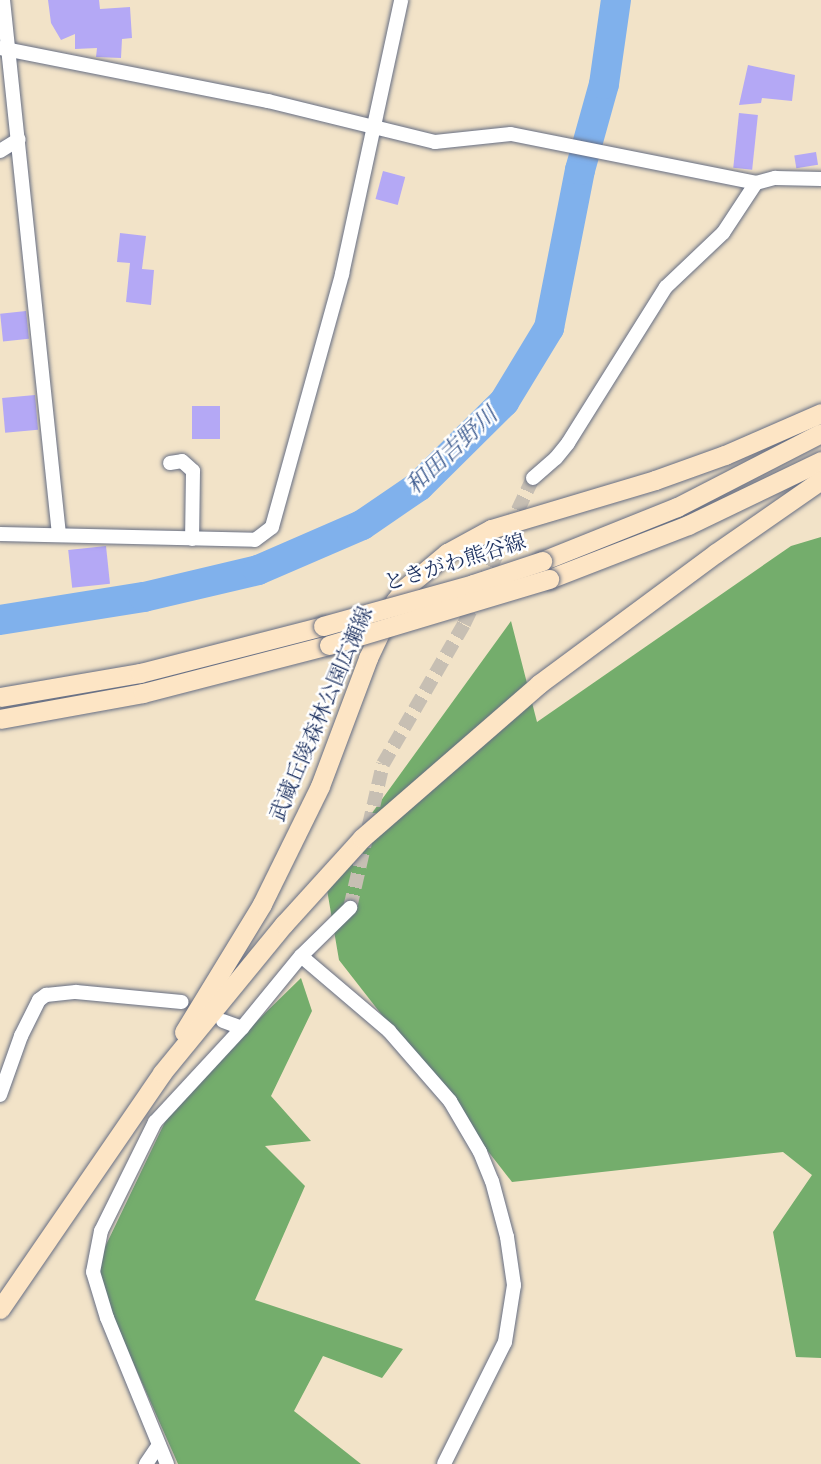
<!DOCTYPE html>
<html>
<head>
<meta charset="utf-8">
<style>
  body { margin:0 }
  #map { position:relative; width:821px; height:1464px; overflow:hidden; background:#f2e3c8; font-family:Cardo,"Noto Serif JP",serif }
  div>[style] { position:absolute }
  .forest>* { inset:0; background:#74ad6c }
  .river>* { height:30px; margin:-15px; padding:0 15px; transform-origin:15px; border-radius:15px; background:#80b1ec }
  .building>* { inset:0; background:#b4a8f5; transform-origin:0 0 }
  .street-tunnel>* { height:14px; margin-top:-7px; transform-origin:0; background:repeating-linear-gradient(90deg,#c7bfb3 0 14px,transparent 0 21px) }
  .roads { filter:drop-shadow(0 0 2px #666e83) drop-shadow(0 0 2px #666e83) }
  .street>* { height:14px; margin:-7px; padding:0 7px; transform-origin:7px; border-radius:7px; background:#fff }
  .secondary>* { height:19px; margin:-9.5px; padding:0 9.5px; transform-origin:9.5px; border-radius:9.5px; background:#fde5c5 }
  .bridges { filter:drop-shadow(0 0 2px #666e83) drop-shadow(0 0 2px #666e83) }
  .secondary-bridge>* { height:19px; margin:-9.5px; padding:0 9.5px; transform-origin:9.5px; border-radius:9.5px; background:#fde5c5 }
  span { translate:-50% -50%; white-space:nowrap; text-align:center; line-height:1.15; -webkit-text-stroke:5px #fff; paint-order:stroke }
  .street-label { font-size:21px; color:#1b2f5e }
  .water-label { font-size:23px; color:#3e5c90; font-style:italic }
</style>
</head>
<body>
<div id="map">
  <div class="forest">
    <i style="clip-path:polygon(821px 537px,821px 1358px,796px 1357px,773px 1232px,812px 1175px,783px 1152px,512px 1182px,339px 960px,325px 878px,511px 621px,537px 722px,791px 546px)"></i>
    <i style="clip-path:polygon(301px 978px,312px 1011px,271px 1096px,311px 1141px,265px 1146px,305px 1186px,255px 1300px,403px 1349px,382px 1378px,323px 1356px,294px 1411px,361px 1464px,178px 1464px,93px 1272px,175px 1101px)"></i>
  </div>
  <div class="river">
    <i style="left:0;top:620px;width:146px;rotate:-9.1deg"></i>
    <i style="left:144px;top:597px;width:117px;rotate:-13.3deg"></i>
    <i style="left:258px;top:570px;width:113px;rotate:-23.4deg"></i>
    <i style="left:362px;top:525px;width:69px;rotate:-34.4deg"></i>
    <i style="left:419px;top:486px;width:120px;rotate:-44.7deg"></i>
    <i style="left:504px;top:402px;width:87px;rotate:-58.7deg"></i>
    <i style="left:549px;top:328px;width:161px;rotate:-78.9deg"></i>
    <i style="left:580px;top:170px;width:89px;rotate:-74.4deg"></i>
    <i style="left:604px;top:84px;width:85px;rotate:-81.9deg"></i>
  </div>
  <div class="building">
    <i style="clip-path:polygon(48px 0,99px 0,100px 9px,130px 7px,132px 38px,122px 39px,121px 58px,96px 57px,97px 48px,75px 49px,75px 34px,61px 40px,51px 23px)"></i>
    <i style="clip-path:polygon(748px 65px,795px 75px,792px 101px,762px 98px,761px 103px,739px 105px)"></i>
    <i style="left:739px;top:113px;width:19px;height:55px;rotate:6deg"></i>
    <i style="left:816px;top:152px;width:13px;height:22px;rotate:81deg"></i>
    <i style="left:383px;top:171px;width:23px;height:29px;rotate:15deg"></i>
    <i style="clip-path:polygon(120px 233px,146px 236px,142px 269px,154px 270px,151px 305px,126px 302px,130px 263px,117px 262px)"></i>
    <i style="left:26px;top:311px;width:28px;height:26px;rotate:84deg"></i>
    <i style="left:35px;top:395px;width:35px;height:33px;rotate:85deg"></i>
    <i style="left:192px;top:406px;width:28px;height:33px"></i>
    <i style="left:106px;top:546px;width:38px;height:38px;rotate:84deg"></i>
  </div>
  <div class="street-tunnel">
    <i style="left:350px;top:908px;width:148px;rotate:-77.1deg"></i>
    <i style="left:383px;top:764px;width:162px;rotate:-59.9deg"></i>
    <i style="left:464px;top:624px;width:161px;rotate:-64.7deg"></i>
  </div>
  <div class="roads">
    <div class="street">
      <i style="left:3px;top:0;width:538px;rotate:84.02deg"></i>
      <i style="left:0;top:48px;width:273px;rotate:11.2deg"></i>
      <i style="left:268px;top:101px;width:172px;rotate:13.8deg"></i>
      <i style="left:435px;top:142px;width:76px;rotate:-6deg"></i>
      <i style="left:511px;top:134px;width:250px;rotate:11.3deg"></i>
      <i style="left:756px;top:183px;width:20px;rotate:-15deg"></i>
      <i style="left:775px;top:178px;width:46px;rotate:1.2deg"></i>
      <i style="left:0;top:151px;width:22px;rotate:-32deg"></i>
      <i style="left:170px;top:463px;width:12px;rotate:-9deg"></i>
      <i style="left:182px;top:461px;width:15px;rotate:42deg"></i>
      <i style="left:193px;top:471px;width:68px;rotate:90.8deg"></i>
      <i style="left:533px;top:478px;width:30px;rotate:-41deg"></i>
      <i style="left:556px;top:458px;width:19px;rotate:-51deg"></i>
      <i style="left:568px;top:443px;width:184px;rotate:-57.9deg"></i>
      <i style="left:666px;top:287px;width:79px;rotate:-43.5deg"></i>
      <i style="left:723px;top:233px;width:60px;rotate:-56.6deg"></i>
      <i style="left:0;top:534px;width:255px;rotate:1.3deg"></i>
      <i style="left:255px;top:540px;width:21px;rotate:-37deg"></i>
      <i style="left:272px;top:527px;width:263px;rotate:-74.5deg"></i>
      <i style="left:342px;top:274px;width:280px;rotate:-77.8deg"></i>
      <i style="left:301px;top:956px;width:116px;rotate:40.4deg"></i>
      <i style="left:389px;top:1031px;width:93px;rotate:48.9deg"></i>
      <i style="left:450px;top:1101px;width:59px;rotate:59.5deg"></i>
      <i style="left:480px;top:1152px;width:31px;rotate:68deg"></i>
      <i style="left:492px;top:1181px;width:58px;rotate:75deg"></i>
      <i style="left:507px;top:1237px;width:49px;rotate:81.7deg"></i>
      <i style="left:514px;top:1285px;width:58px;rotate:99deg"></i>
      <i style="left:505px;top:1342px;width:136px;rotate:116.6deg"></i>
      <i style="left:223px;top:1021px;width:20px;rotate:20deg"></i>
      <i style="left:0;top:1095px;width:63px;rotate:-70.4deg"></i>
      <i style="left:21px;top:1036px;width:40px;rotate:-63.4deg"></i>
      <i style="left:39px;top:1000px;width:9px;rotate:-36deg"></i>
      <i style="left:46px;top:995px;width:30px;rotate:-6deg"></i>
      <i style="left:76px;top:992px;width:106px;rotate:5.4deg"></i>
      <i style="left:146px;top:1464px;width:23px;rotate:-56deg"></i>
      <i style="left:167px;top:1464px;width:158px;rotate:-112.3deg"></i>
      <i style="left:107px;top:1318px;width:48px;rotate:-106.9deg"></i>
      <i style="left:93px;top:1272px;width:42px;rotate:-79deg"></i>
      <i style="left:101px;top:1231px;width:122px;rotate:-63.6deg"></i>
      <i style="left:155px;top:1122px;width:128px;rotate:-47.2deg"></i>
      <i style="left:242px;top:1028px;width:93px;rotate:-50.7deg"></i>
      <i style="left:301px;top:956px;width:69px;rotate:-44.4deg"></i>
    </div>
    <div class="secondary">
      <i style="left:542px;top:561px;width:145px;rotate:-21.8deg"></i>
      <i style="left:677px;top:507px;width:162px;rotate:-27.2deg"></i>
      <i style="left:549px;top:579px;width:149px;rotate:-21.2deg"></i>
      <i style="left:688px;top:525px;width:148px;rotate:-25.7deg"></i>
      <i style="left:0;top:697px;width:142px;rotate:-9.7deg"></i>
      <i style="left:140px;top:673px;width:189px;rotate:-14.4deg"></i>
      <i style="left:0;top:719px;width:145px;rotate:-10.3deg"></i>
      <i style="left:143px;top:693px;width:192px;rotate:-14.5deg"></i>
      <i style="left:184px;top:1032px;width:150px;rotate:-58.6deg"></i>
      <i style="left:262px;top:904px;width:131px;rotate:-63.8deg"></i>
      <i style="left:320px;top:786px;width:137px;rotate:-69.4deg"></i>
      <i style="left:368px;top:658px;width:63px;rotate:-64.7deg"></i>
      <i style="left:395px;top:601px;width:16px;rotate:-52deg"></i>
      <i style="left:405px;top:588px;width:55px;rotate:-39.8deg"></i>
      <i style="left:447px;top:553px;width:50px;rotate:-28.6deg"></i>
      <i style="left:491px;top:529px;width:171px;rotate:-16.6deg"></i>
      <i style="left:655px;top:480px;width:74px;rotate:-19.7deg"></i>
      <i style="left:725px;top:455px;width:105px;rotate:-23.6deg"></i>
      <i style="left:0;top:1309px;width:286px;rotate:-55.5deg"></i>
      <i style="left:162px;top:1073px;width:193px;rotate:-50.7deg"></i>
      <i style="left:284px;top:924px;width:116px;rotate:-47.8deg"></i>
      <i style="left:362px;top:838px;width:235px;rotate:-41deg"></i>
      <i style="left:539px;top:684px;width:220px;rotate:-36.5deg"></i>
      <i style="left:716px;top:553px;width:128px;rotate:-34.8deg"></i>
    </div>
  </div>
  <div class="bridges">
    <div class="secondary-bridge">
      <i style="left:323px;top:626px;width:156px;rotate:-15.6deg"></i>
      <i style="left:473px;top:584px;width:73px;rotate:-18.4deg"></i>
      <i style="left:329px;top:645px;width:230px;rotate:-16.7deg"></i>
    </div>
  </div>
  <div class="street-label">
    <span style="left:455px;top:563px;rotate:-17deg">ときがわ熊谷線</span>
    <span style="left:322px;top:714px;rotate:-67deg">武蔵丘陵森林公園広瀬線</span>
  </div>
  <div class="water-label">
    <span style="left:452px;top:451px;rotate:-43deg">和田吉野川</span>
  </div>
</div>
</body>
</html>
